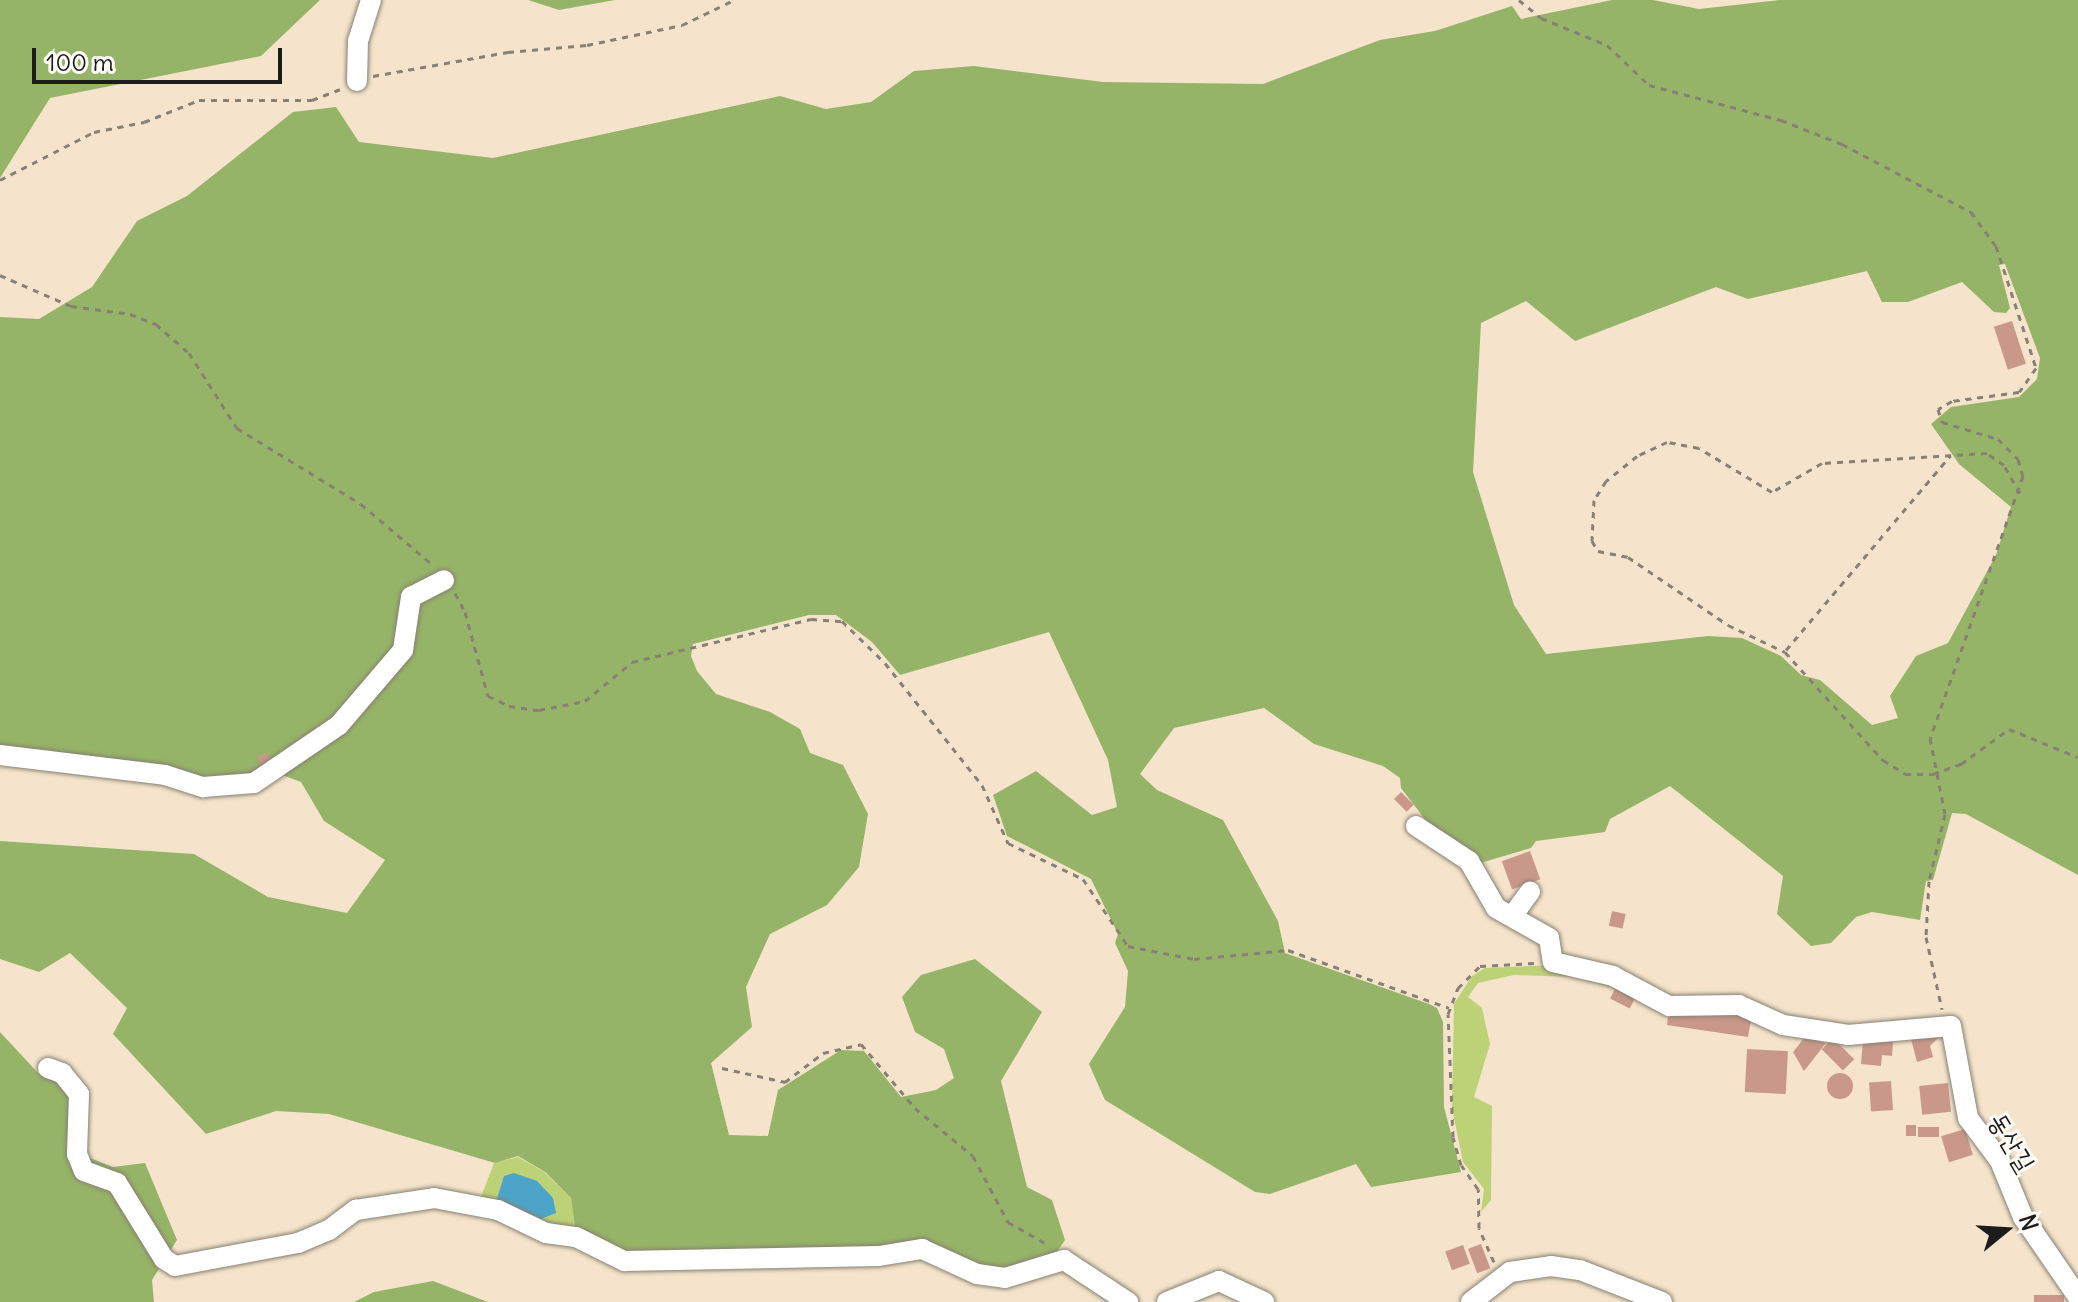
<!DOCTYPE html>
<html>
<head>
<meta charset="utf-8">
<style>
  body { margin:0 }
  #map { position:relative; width:2078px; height:1302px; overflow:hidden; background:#f5e4cb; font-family:Delius,"Poor Story",sans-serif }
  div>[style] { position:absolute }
  .green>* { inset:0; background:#bdd276 }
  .forest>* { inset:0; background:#96b467 }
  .water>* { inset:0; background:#4ca5c9 }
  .building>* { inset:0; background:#ca988a; transform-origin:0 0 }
  .round { border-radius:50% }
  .path>* { height:3px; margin-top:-1.5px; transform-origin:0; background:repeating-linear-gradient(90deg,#888074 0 6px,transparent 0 12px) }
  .roads { filter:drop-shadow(0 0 2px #888074) drop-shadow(0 0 2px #888074) }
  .minor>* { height:20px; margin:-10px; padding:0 10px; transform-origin:10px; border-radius:10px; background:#fff }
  span { translate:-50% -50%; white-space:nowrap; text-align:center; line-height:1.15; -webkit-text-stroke:6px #fdfcf7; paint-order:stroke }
  .street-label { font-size:26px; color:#1c1c1c }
  .north { position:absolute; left:1966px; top:1190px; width:80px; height:80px; -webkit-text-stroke:6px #fdfcf7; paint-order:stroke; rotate:72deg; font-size:22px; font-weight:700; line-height:32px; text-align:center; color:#1c1c1c }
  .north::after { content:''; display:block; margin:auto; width:28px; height:36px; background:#1c1c1c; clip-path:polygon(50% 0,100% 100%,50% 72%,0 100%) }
  .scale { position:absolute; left:32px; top:48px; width:250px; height:36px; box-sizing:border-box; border:4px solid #1c1c1c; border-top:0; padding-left:10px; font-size:24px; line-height:28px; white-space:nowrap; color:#1c1c1c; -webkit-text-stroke:6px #fdfcf7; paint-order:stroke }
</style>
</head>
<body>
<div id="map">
  <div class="green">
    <i style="clip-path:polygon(1554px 965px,1612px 980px,1609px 987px,1574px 977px,1514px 975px,1478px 983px,1468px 997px,1482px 1008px,1490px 1044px,1474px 1097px,1492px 1106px,1491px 1200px,1481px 1212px,1484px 1189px,1463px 1162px,1452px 1108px,1454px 1004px,1472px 976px,1485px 968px)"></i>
    <i style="clip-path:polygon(518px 1157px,544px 1172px,571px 1198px,576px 1234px,479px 1202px,494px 1163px)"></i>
  </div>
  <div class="forest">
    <i style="clip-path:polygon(0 0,320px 0,261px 56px,50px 98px,0 178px)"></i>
    <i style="clip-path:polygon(528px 0,615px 0,559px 10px)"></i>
    <i style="clip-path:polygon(evenodd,1612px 0,1653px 0,1699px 9px,1781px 0,2078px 0,2078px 875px,1966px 814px,1952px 813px,1933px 880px,1926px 881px,1920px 920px,1872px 912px,1856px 917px,1831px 943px,1811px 946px,1777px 914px,1783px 876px,1670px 786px,1610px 819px,1605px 832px,1536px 841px,1531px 848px,1477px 864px,1434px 831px,1401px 788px,1400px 778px,1383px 766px,1314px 744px,1264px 708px,1174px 728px,1140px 774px,1157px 790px,1223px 820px,1278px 921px,1285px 953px,1429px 1004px,1437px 1008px,1443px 1022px,1444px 1107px,1461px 1172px,1371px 1187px,1356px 1164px,1270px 1194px,1255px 1192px,1105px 1100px,1089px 1064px,1125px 1007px,1128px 971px,1115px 943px,1118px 934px,1091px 879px,1007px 836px,993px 795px,1036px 771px,1092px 815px,1117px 807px,1108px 760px,1049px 632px,900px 675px,872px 642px,836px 615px,809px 615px,693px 644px,691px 656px,697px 671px,716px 694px,770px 712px,800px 729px,810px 753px,843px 765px,868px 814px,859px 867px,827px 905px,770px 934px,746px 987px,752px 1027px,711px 1063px,729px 1135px,768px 1136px,778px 1090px,841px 1050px,864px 1051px,901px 1097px,936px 1090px,954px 1078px,944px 1049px,915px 1032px,902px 997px,921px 975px,975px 959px,1042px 1012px,1001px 1081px,1027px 1187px,1052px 1200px,1065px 1240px,1052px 1259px,1004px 1274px,931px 1249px,629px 1257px,576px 1234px,571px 1198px,545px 1172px,518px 1156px,495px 1163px,329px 1114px,276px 1111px,206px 1134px,113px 1034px,127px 1008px,70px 953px,39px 972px,0 959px,0 841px,194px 854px,268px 897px,347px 913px,385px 860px,324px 821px,301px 782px,269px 770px,242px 782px,0 752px,0 317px,39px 319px,92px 287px,137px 221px,187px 196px,293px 112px,336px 107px,359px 142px,493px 158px,780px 96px,826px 109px,871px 102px,914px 71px,974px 66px,1103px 82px,1263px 84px,1380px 40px,1435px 31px,1512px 6px,1521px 19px,1612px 0,2005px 264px,2040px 358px,2037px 379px,2019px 397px,1951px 407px,1931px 424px,1959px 464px,2011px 507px,1996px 555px,1948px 643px,1916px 656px,1890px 696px,1898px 718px,1872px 725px,1820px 680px,1801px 675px,1781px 656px,1742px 638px,1708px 636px,1546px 654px,1514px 605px,1473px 472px,1481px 323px,1526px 301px,1575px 341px,1716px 287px,1748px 299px,1867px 271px,1882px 302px,1908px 302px,1962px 282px,1994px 312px,2006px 313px,2010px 308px,1999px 265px,2005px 264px)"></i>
    <i style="clip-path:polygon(0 1032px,39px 1074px,72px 1089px,82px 1155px,113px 1167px,145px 1163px,177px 1240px,152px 1280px,154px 1302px,0 1302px)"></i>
    <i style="clip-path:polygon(433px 1281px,488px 1302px,354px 1302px,374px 1292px)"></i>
  </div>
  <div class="water">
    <i style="clip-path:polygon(514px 1173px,537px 1181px,553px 1198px,556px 1213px,541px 1219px,496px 1202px,504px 1176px)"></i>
  </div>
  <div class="building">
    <i style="left:2012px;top:321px;width:45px;height:19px;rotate:72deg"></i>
    <i style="left:268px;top:753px;width:9px;height:11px;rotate:72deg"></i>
    <i style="left:1401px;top:792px;width:18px;height:10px;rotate:45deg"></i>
    <i style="left:1530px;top:851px;width:30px;height:30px;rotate:70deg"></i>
    <i style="left:1612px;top:911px;width:14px;height:15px;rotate:12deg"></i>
    <i style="left:1616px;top:987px;width:22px;height:13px;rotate:27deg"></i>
    <i style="clip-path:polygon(1669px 1009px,1752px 1015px,1748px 1037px,1667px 1025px)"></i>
    <i style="clip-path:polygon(1938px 1032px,1939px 1037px,1930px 1046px,1933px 1057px,1917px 1062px,1911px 1039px)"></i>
    <i style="clip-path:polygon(1805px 1037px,1826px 1043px,1804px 1071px,1793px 1052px)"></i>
    <i style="left:1833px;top:1038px;width:30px;height:16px;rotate:45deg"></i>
    <i style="clip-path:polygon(1863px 1040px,1893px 1042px,1892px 1056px,1882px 1055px,1881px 1066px,1861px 1064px)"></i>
    <i style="left:1747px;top:1049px;width:41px;height:43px;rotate:3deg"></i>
    <i class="round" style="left:1827px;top:1073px;width:26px;height:26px"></i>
    <i style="left:1891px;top:1081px;width:29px;height:22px;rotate:86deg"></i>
    <i style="left:1948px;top:1083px;width:29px;height:29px;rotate:84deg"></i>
    <i style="left:1906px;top:1125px;width:10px;height:11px"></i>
    <i style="left:1918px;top:1127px;width:21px;height:10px"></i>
    <i style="left:1965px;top:1129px;width:27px;height:25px;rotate:73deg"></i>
    <i style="left:1481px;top:1244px;width:26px;height:14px;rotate:69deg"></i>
    <i style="left:1463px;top:1245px;width:20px;height:19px;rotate:70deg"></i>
    <i style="left:2034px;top:1295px;width:30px;height:7px"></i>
  </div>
  <div class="path">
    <i style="left:1519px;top:0;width:28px;rotate:39deg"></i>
    <i style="left:1541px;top:18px;width:71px;rotate:22.2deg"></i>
    <i style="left:1607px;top:45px;width:58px;rotate:43.6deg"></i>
    <i style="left:1649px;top:85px;width:137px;rotate:14.9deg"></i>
    <i style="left:1781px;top:120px;width:66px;rotate:21.5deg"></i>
    <i style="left:1842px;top:144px;width:146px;rotate:27.8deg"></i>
    <i style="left:1971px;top:212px;width:42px;rotate:53.7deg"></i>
    <i style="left:1996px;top:246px;width:128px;rotate:71.8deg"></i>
    <i style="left:2036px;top:368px;width:29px;rotate:125deg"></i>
    <i style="left:2019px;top:392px;width:68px;rotate:172.3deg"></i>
    <i style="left:1952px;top:401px;width:16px;rotate:150deg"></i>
    <i style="left:1938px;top:409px;width:14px;rotate:73deg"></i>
    <i style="left:1942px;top:422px;width:59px;rotate:16.9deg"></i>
    <i style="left:1998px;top:439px;width:28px;rotate:45deg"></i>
    <i style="left:2018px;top:459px;width:18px;rotate:74deg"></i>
    <i style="left:2023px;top:476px;width:278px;rotate:109.5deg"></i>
    <i style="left:1930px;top:738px;width:77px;rotate:78.8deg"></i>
    <i style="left:1945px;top:814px;width:69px;rotate:103.4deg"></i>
    <i style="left:1929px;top:881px;width:56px;rotate:93.1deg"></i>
    <i style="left:1926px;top:937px;width:74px;rotate:77.5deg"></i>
    <i style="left:373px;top:76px;width:137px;rotate:-10.1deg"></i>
    <i style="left:508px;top:52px;width:79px;rotate:-5.1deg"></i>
    <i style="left:587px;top:45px;width:97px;rotate:-11.9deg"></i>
    <i style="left:682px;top:25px;width:58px;rotate:-25.7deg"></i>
    <i style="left:0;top:180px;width:106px;rotate:-27.1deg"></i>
    <i style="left:94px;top:132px;width:51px;rotate:-11.3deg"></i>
    <i style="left:144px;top:122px;width:59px;rotate:-21.8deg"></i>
    <i style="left:199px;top:100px;width:113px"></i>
    <i style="left:312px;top:100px;width:30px;rotate:-21deg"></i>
    <i style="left:0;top:275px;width:77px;rotate:23.6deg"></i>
    <i style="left:71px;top:306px;width:60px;rotate:7.7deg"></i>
    <i style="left:130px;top:314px;width:28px;rotate:21deg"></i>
    <i style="left:156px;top:324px;width:44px;rotate:41.3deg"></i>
    <i style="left:189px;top:353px;width:89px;rotate:57.4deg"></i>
    <i style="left:237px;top:428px;width:145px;rotate:31.5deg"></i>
    <i style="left:361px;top:504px;width:94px;rotate:40.3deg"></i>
    <i style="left:2020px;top:493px;width:32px;rotate:-120deg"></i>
    <i style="left:2004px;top:465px;width:21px;rotate:-145deg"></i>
    <i style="left:1987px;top:453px;width:165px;rotate:176.5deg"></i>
    <i style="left:1822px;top:463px;width:58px;rotate:149.9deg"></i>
    <i style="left:1772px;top:492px;width:85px;rotate:-148.9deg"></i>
    <i style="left:1699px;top:448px;width:33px;rotate:-169deg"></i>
    <i style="left:1667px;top:442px;width:33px;rotate:155deg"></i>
    <i style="left:1637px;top:456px;width:40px;rotate:141deg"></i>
    <i style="left:1606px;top:481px;width:22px;rotate:122deg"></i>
    <i style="left:1594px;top:500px;width:41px;rotate:92.8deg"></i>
    <i style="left:1592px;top:541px;width:12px;rotate:59deg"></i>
    <i style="left:1598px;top:551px;width:31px;rotate:11deg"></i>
    <i style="left:1628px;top:557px;width:121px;rotate:34.2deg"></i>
    <i style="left:1728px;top:625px;width:63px;rotate:25.3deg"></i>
    <i style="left:1785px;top:652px;width:146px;rotate:47.8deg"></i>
    <i style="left:1883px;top:760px;width:26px;rotate:32deg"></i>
    <i style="left:1905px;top:774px;width:28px"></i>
    <i style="left:1933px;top:774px;width:30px;rotate:-20deg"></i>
    <i style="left:1961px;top:764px;width:59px;rotate:-36.1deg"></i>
    <i style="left:2009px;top:729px;width:74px;rotate:22.1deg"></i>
    <i style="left:455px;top:593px;width:21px;rotate:62deg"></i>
    <i style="left:465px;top:612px;width:87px;rotate:74.7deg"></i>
    <i style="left:488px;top:696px;width:23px;rotate:25deg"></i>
    <i style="left:509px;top:706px;width:30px;rotate:8deg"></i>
    <i style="left:539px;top:710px;width:47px;rotate:-11.1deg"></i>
    <i style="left:585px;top:701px;width:61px;rotate:-39.7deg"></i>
    <i style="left:632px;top:662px;width:184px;rotate:-13.5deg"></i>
    <i style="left:811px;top:619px;width:31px;rotate:4deg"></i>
    <i style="left:842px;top:621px;width:60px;rotate:44.3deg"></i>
    <i style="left:885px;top:663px;width:156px;rotate:51.5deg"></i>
    <i style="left:982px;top:785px;width:64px;rotate:65.9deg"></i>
    <i style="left:1008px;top:843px;width:83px;rotate:25.6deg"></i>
    <i style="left:1083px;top:879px;width:81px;rotate:56.1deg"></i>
    <i style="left:1128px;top:946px;width:67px;rotate:11.1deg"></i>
    <i style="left:1194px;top:959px;width:94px;rotate:-5.5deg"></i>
    <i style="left:1288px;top:950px;width:171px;rotate:19.8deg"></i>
    <i style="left:1786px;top:650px;width:255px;rotate:-49.8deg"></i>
    <i style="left:722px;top:1068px;width:65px;rotate:12.5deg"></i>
    <i style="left:785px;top:1082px;width:48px;rotate:-37.3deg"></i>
    <i style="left:823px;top:1053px;width:39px;rotate:-13deg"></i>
    <i style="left:861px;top:1044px;width:84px;rotate:49.8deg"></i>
    <i style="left:915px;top:1108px;width:75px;rotate:39.6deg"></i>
    <i style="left:973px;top:1156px;width:75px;rotate:62.1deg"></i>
    <i style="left:1008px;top:1222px;width:48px;rotate:29.7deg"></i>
    <i style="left:1494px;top:1262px;width:37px;rotate:-114deg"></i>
    <i style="left:1479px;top:1228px;width:39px;rotate:-91deg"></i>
    <i style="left:1478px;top:1189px;width:29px;rotate:-125deg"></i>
    <i style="left:1461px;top:1165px;width:29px;rotate:-106deg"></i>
    <i style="left:1453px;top:1137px;width:123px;rotate:-92.3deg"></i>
    <i style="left:1448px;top:1014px;width:28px;rotate:-69deg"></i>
    <i style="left:1458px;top:988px;width:31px;rotate:-45deg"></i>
    <i style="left:1480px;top:966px;width:54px;rotate:-3.2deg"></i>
  </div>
  <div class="roads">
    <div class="minor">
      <i style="left:357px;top:81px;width:40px;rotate:-88.6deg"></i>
      <i style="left:358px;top:41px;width:43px;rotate:-72.4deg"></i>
      <i style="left:0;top:755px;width:166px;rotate:6.9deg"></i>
      <i style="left:165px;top:775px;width:40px;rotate:18deg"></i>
      <i style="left:203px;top:787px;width:51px;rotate:-4.5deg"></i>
      <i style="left:254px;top:783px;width:103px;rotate:-34.3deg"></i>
      <i style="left:339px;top:725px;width:99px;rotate:-49.5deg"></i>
      <i style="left:403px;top:650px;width:54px;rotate:-81.4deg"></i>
      <i style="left:411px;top:597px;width:37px;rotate:-27deg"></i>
      <i style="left:1416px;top:826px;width:64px;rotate:33.4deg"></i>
      <i style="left:1469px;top:861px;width:54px;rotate:60.1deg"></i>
      <i style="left:1496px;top:908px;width:61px;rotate:29.5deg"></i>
      <i style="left:1549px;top:938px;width:24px;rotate:81deg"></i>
      <i style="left:1553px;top:962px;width:62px;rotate:13.1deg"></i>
      <i style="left:1613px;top:976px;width:64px;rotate:28.2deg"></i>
      <i style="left:1669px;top:1006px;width:70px;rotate:-0.8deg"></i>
      <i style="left:1739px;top:1005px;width:48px;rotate:24.4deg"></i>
      <i style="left:1783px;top:1025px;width:66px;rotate:8.7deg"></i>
      <i style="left:1848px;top:1035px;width:103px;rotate:-5deg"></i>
      <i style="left:1951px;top:1026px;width:94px;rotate:79.5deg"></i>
      <i style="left:1968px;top:1118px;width:54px;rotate:53.3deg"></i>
      <i style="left:2000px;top:1161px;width:61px;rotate:67.7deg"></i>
      <i style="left:2023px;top:1217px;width:97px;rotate:55.5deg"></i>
      <i style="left:1513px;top:915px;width:29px;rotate:-54deg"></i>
      <i style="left:48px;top:1068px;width:15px;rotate:20deg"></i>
      <i style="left:62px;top:1073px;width:27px;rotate:51deg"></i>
      <i style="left:79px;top:1094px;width:60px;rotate:91.9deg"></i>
      <i style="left:77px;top:1154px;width:18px;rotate:68deg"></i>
      <i style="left:84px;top:1171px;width:35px;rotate:20deg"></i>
      <i style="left:117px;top:1183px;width:89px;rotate:58.3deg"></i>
      <i style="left:164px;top:1259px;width:13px;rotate:32deg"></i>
      <i style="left:175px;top:1266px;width:125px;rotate:-10.6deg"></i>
      <i style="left:298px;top:1243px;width:34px;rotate:-23deg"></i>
      <i style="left:329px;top:1230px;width:34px;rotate:-37deg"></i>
      <i style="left:356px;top:1210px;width:79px;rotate:-8.7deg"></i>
      <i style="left:434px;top:1198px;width:65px;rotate:10.6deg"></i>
      <i style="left:498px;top:1210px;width:53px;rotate:25.6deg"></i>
      <i style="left:546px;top:1233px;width:30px;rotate:8deg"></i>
      <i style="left:576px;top:1237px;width:54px;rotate:26.6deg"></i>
      <i style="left:624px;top:1261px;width:255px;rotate:-1.1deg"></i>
      <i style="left:879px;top:1256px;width:44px;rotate:-9.2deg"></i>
      <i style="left:922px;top:1249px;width:60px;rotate:24.4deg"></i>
      <i style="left:977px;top:1274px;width:28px;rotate:8deg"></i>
      <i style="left:1005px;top:1278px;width:62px;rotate:-17deg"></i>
      <i style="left:1064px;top:1260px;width:77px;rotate:33.3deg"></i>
      <i style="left:1167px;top:1302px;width:56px;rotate:-22deg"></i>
      <i style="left:1219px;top:1281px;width:50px;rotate:25deg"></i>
      <i style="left:1471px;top:1302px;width:49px;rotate:-37.6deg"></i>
      <i style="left:1510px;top:1272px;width:41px;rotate:-8.3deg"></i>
      <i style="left:1551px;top:1266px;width:29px;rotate:8deg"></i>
      <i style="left:1580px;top:1270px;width:88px;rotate:21.3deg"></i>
    </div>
  </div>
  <div class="street-label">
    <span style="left:2012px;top:1142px;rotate:59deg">동산길</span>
  </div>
  <div class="north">N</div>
  <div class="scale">100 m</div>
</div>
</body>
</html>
